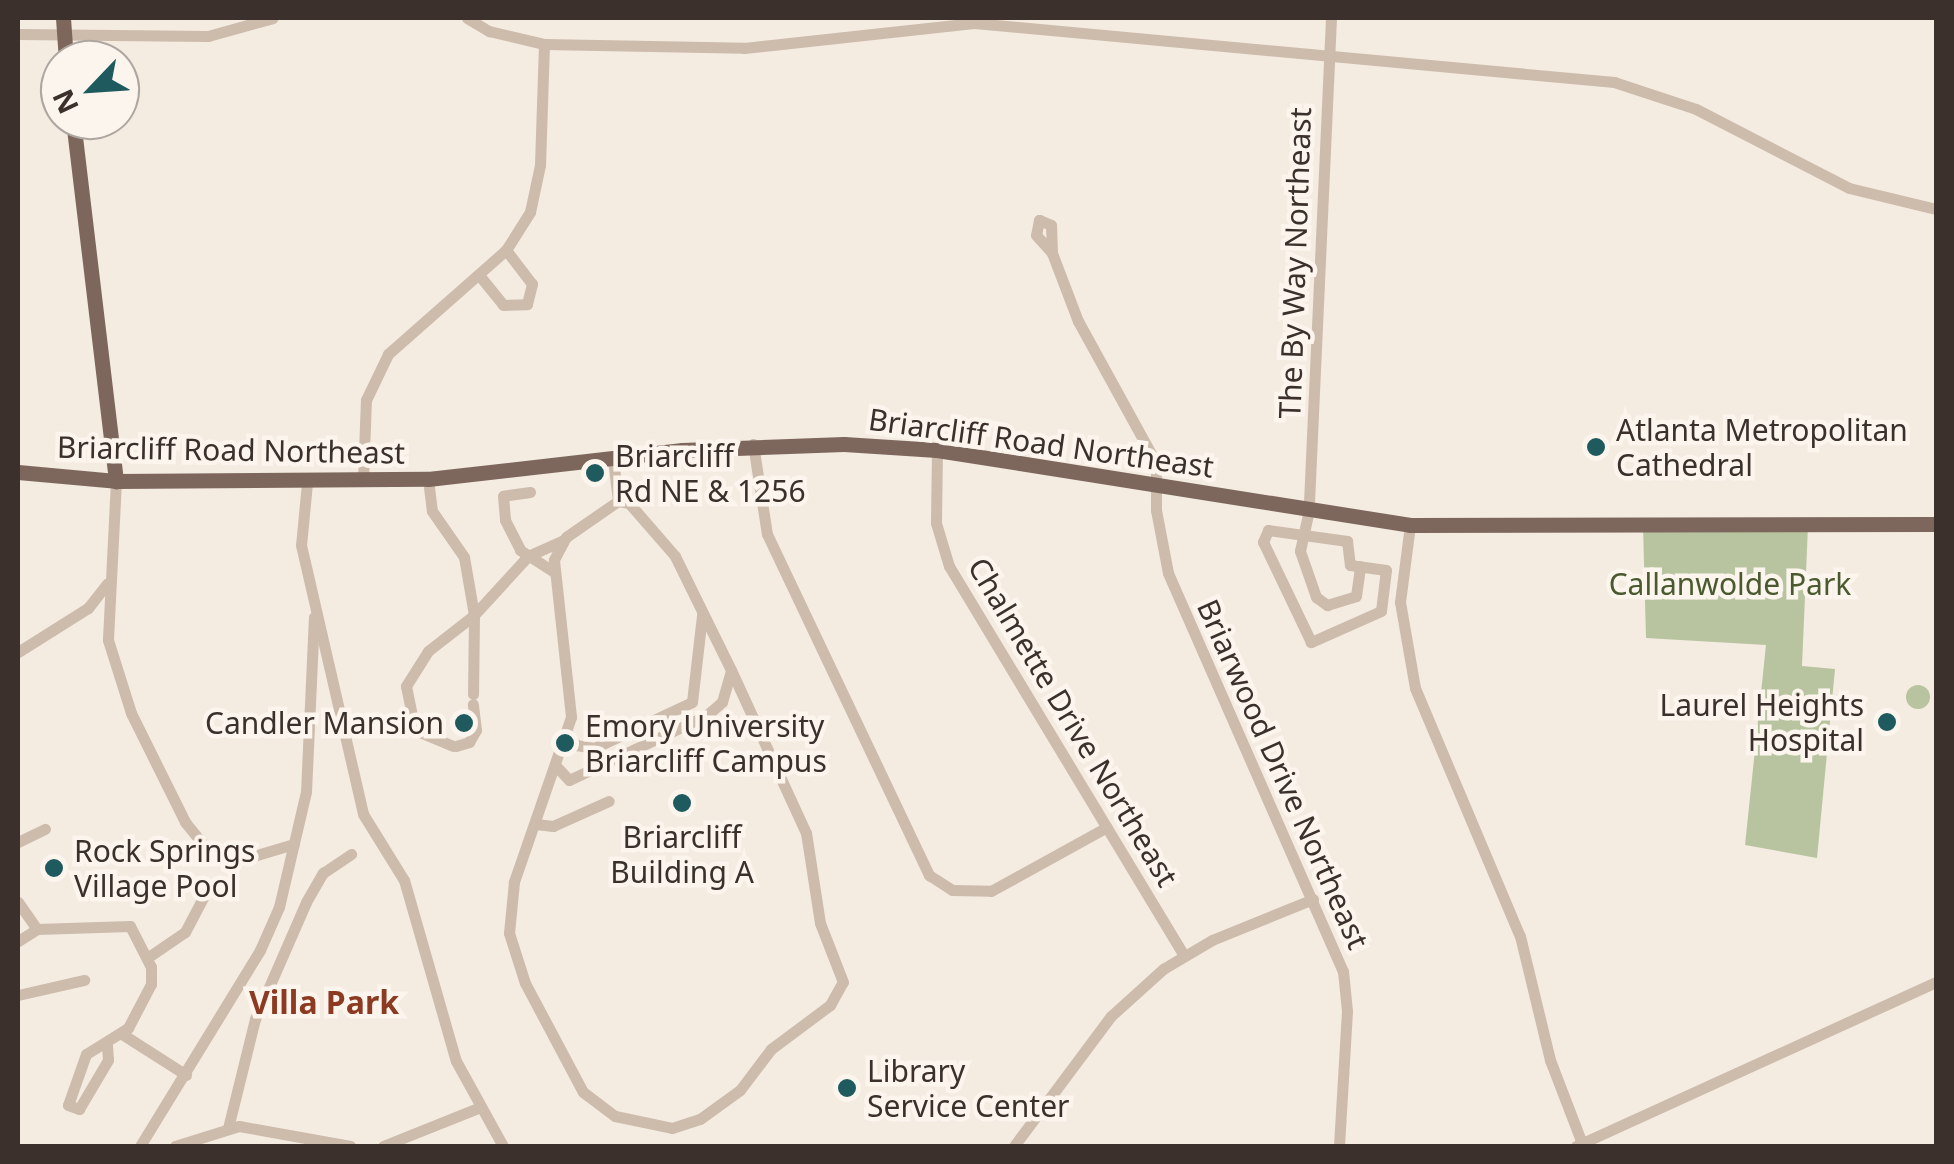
<!DOCTYPE html>
<html>
<head>
<meta charset="utf-8">
<style>
  body { margin:0 }
  #map { position:relative; width:1954px; height:1164px; overflow:hidden; background:#f4ebe1; font-family:"Noto Sans",sans-serif }
  div>[style] { position:absolute }
  .green>* { inset:0; background:#b8c4a0 }
  .round { border-radius:50% }
  .minor>* { height:11px; margin:-5.5px; padding:0 5.5px; transform-origin:5.5px; border-radius:5.5px; background:#cdbbac }
  .major>* { height:15px; margin:-7.5px; padding:0 7.5px; transform-origin:7.5px; border-radius:7.5px; background:#7d675c }
  .dots>* { width:28px; height:28px; translate:-50% -50%; box-sizing:border-box; border:5px solid #fbf5ee; border-radius:50% }
  span { translate:-50% -50%; white-space:nowrap; text-align:center; line-height:1.15; -webkit-text-stroke:9px #fbf5ee; paint-order:stroke }
  .street-label { font-size:30px; color:#3b302b }
  .poi-label { font-size:30px; color:#3b302b }
  .left { translate:0 -50%; text-align:left }
  .right { translate:-100% -50%; text-align:right }
  .park-label { font-size:30px; color:#4a5a2e }
  .neighbourhood-label { font-size:32px; color:#8c3b22; font-weight:700 }
  .frame { position:absolute; inset:0; border:20px solid #3b302b; pointer-events:none }
  .north { position:absolute; left:40px; top:40px; width:100px; height:100px; box-sizing:border-box; background:#fbf5ee; border:2px solid #aea6a0; border-radius:50%; rotate:245deg; font-size:28px; font-weight:700; line-height:40px; text-align:center; color:#3b302b }
  .north::after { content:''; display:block; margin:auto; width:35px; height:45px; background:#1f5a5e; clip-path:polygon(50% 0,100% 100%,50% 72%,0 100%) }
</style>
</head>
<body>
<div id="map">
  <div class="green">
    <i style="clip-path:polygon(1643px 526px,1808px 526px,1802px 666px,1835px 669px,1817px 858px,1745px 845px,1766px 645px,1646px 638px)"></i>
    <i class="round" style="left:1906px;top:685px;width:24px;height:24px"></i>
  </div>
  <div class="minor">
    <i style="left:467px;top:18px;width:26px;rotate:31deg"></i>
    <i style="left:489px;top:31px;width:57px;rotate:13.3deg"></i>
    <i style="left:544px;top:44px;width:200px;rotate:1.1deg"></i>
    <i style="left:744px;top:48px;width:231px;rotate:-6.2deg"></i>
    <i style="left:974px;top:23px;width:643px;rotate:5.27deg"></i>
    <i style="left:1614px;top:82px;width:86px;rotate:18.2deg"></i>
    <i style="left:1696px;top:109px;width:172px;rotate:27.3deg"></i>
    <i style="left:1849px;top:188px;width:89px;rotate:13.6deg"></i>
    <i style="left:1331px;top:18px;width:492px;rotate:92.6deg"></i>
    <i style="left:1309px;top:510px;width:42px;rotate:102.4deg"></i>
    <i style="left:1300px;top:551px;width:49px;rotate:70.8deg"></i>
    <i style="left:1316px;top:597px;width:14px;rotate:36deg"></i>
    <i style="left:1327px;top:605px;width:30px;rotate:-17deg"></i>
    <i style="left:1356px;top:596px;width:30px;rotate:-82deg"></i>
    <i style="left:18px;top:34px;width:190px;rotate:0.6deg"></i>
    <i style="left:208px;top:36px;width:67px;rotate:-15.5deg"></i>
    <i style="left:1052px;top:253px;width:28px;rotate:-92deg"></i>
    <i style="left:1051px;top:225px;width:13px;rotate:-157deg"></i>
    <i style="left:1039px;top:220px;width:15px;rotate:101deg"></i>
    <i style="left:1036px;top:235px;width:24px;rotate:48deg"></i>
    <i style="left:1052px;top:253px;width:73px;rotate:69.1deg"></i>
    <i style="left:1078px;top:321px;width:162px;rotate:61.2deg"></i>
    <i style="left:1156px;top:463px;width:47px;rotate:90deg"></i>
    <i style="left:1156px;top:510px;width:64px;rotate:79.2deg"></i>
    <i style="left:1168px;top:573px;width:435px;rotate:66.3deg"></i>
    <i style="left:1343px;top:971px;width:40px;rotate:84.3deg"></i>
    <i style="left:1347px;top:1011px;width:135px;rotate:93.4deg"></i>
    <i style="left:479px;top:275px;width:38px;rotate:51deg"></i>
    <i style="left:503px;top:305px;width:24px;rotate:-2deg"></i>
    <i style="left:527px;top:304px;width:21px;rotate:-76deg"></i>
    <i style="left:532px;top:284px;width:43px;rotate:-127.4deg"></i>
    <i style="left:753px;top:444px;width:91px;rotate:81.2deg"></i>
    <i style="left:767px;top:534px;width:378px;rotate:64.6deg"></i>
    <i style="left:929px;top:875px;width:27px;rotate:33deg"></i>
    <i style="left:952px;top:890px;width:39px;rotate:1deg"></i>
    <i style="left:991px;top:891px;width:132px;rotate:-28.9deg"></i>
    <i style="left:937px;top:450px;width:73px;rotate:90.8deg"></i>
    <i style="left:936px;top:523px;width:45px;rotate:73.2deg"></i>
    <i style="left:949px;top:566px;width:453px;rotate:58.9deg"></i>
    <i style="left:613px;top:459px;width:42px;rotate:83.2deg"></i>
    <i style="left:618px;top:501px;width:63px;rotate:145.3deg"></i>
    <i style="left:566px;top:537px;width:26px;rotate:118deg"></i>
    <i style="left:554px;top:560px;width:158px;rotate:83.8deg"></i>
    <i style="left:571px;top:717px;width:175px;rotate:109.1deg"></i>
    <i style="left:514px;top:882px;width:51px;rotate:95.6deg"></i>
    <i style="left:509px;top:933px;width:52px;rotate:72.3deg"></i>
    <i style="left:525px;top:983px;width:123px;rotate:62deg"></i>
    <i style="left:583px;top:1092px;width:40px;rotate:37deg"></i>
    <i style="left:615px;top:1116px;width:58px;rotate:11.9deg"></i>
    <i style="left:672px;top:1128px;width:29px;rotate:-18deg"></i>
    <i style="left:700px;top:1119px;width:49px;rotate:-35.9deg"></i>
    <i style="left:740px;top:1090px;width:51px;rotate:-52.9deg"></i>
    <i style="left:771px;top:1049px;width:74px;rotate:-36.7deg"></i>
    <i style="left:830px;top:1005px;width:26px;rotate:-61deg"></i>
    <i style="left:843px;top:982px;width:63px;rotate:-111.3deg"></i>
    <i style="left:820px;top:923px;width:91px;rotate:-98.8deg"></i>
    <i style="left:806px;top:833px;width:179px;rotate:-114.7deg"></i>
    <i style="left:731px;top:670px;width:127px;rotate:-116.2deg"></i>
    <i style="left:675px;top:556px;width:70px;rotate:-131deg"></i>
    <i style="left:629px;top:503px;width:11px;rotate:-170deg"></i>
    <i style="left:428px;top:479px;width:32px;rotate:83deg"></i>
    <i style="left:432px;top:511px;width:56px;rotate:55.2deg"></i>
    <i style="left:464px;top:557px;width:59px;rotate:80.2deg"></i>
    <i style="left:474px;top:615px;width:80px;rotate:-47.5deg"></i>
    <i style="left:528px;top:556px;width:39px;rotate:-24deg"></i>
    <i style="left:363px;top:480px;width:80px;rotate:-87.9deg"></i>
    <i style="left:366px;top:400px;width:51px;rotate:-64.4deg"></i>
    <i style="left:388px;top:354px;width:157px;rotate:-41.4deg"></i>
    <i style="left:506px;top:250px;width:45px;rotate:-57.7deg"></i>
    <i style="left:530px;top:212px;width:48px;rotate:-78deg"></i>
    <i style="left:540px;top:165px;width:121px;rotate:-88.1deg"></i>
    <i style="left:116px;top:481px;width:159px;rotate:92.9deg"></i>
    <i style="left:108px;top:640px;width:77px;rotate:72.5deg"></i>
    <i style="left:131px;top:713px;width:122px;rotate:63.6deg"></i>
    <i style="left:185px;top:822px;width:32px;rotate:51deg"></i>
    <i style="left:205px;top:847px;width:37px;rotate:20deg"></i>
    <i style="left:240px;top:860px;width:56px;rotate:-16.5deg"></i>
    <i style="left:307px;top:483px;width:62px;rotate:95.5deg"></i>
    <i style="left:301px;top:545px;width:276px;rotate:77deg"></i>
    <i style="left:363px;top:814px;width:78px;rotate:58.2deg"></i>
    <i style="left:404px;top:880px;width:188px;rotate:74deg"></i>
    <i style="left:456px;top:1061px;width:97px;rotate:61.1deg"></i>
    <i style="left:530px;top:492px;width:27px;rotate:172deg"></i>
    <i style="left:503px;top:496px;width:24px;rotate:85deg"></i>
    <i style="left:505px;top:520px;width:34px;rotate:63deg"></i>
    <i style="left:520px;top:550px;width:40px;rotate:32.9deg"></i>
    <i style="left:1410px;top:525px;width:78px;rotate:97.4deg"></i>
    <i style="left:1400px;top:602px;width:87px;rotate:80.1deg"></i>
    <i style="left:1415px;top:688px;width:269px;rotate:67.1deg"></i>
    <i style="left:1520px;top:936px;width:128px;rotate:76.4deg"></i>
    <i style="left:1550px;top:1060px;width:92px;rotate:69deg"></i>
    <i style="left:1268px;top:530px;width:80px;rotate:7.9deg"></i>
    <i style="left:1347px;top:541px;width:24px;rotate:83deg"></i>
    <i style="left:1350px;top:565px;width:36px;rotate:8deg"></i>
    <i style="left:1386px;top:570px;width:41px;rotate:97deg"></i>
    <i style="left:1381px;top:611px;width:77px;rotate:156.1deg"></i>
    <i style="left:1311px;top:642px;width:111px;rotate:-115.6deg"></i>
    <i style="left:1263px;top:542px;width:13px;rotate:-67deg"></i>
    <i style="left:18px;top:652px;width:83px;rotate:-32.2deg"></i>
    <i style="left:88px;top:608px;width:31px;rotate:-52deg"></i>
    <i style="left:568px;top:734px;width:14px;rotate:54deg"></i>
    <i style="left:576px;top:745px;width:18px;rotate:9deg"></i>
    <i style="left:594px;top:748px;width:108px;rotate:-25.1deg"></i>
    <i style="left:692px;top:702px;width:88px;rotate:-83.4deg"></i>
    <i style="left:453px;top:746px;width:41px;rotate:-157.2deg"></i>
    <i style="left:415px;top:730px;width:45px;rotate:-101.6deg"></i>
    <i style="left:406px;top:686px;width:41px;rotate:-57.8deg"></i>
    <i style="left:428px;top:651px;width:58px;rotate:-38deg"></i>
    <i style="left:474px;top:615px;width:79px;rotate:90.7deg"></i>
    <i style="left:456px;top:746px;width:14px;rotate:-17deg"></i>
    <i style="left:469px;top:742px;width:14px;rotate:-60deg"></i>
    <i style="left:476px;top:730px;width:26px;rotate:-97deg"></i>
    <i style="left:556px;top:766px;width:19px;rotate:47deg"></i>
    <i style="left:569px;top:780px;width:153px;rotate:-25.2deg"></i>
    <i style="left:707px;top:715px;width:20px;rotate:-41deg"></i>
    <i style="left:722px;top:702px;width:32px;rotate:-74deg"></i>
    <i style="left:536px;top:824px;width:17px;rotate:7deg"></i>
    <i style="left:553px;top:826px;width:61px;rotate:-24.1deg"></i>
    <i style="left:18px;top:842px;width:30px;rotate:-26deg"></i>
    <i style="left:18px;top:902px;width:33px;rotate:55deg"></i>
    <i style="left:18px;top:941px;width:22px;rotate:-32deg"></i>
    <i style="left:37px;top:929px;width:93px;rotate:-1.8deg"></i>
    <i style="left:130px;top:926px;width:46px;rotate:62.9deg"></i>
    <i style="left:151px;top:967px;width:17px;rotate:90deg"></i>
    <i style="left:151px;top:984px;width:50px;rotate:117.6deg"></i>
    <i style="left:128px;top:1028px;width:49px;rotate:148.2deg"></i>
    <i style="left:86px;top:1054px;width:54px;rotate:109.4deg"></i>
    <i style="left:68px;top:1105px;width:12px;rotate:20deg"></i>
    <i style="left:79px;top:1109px;width:57px;rotate:-59.4deg"></i>
    <i style="left:108px;top:1060px;width:16px;rotate:-94deg"></i>
    <i style="left:147px;top:958px;width:46px;rotate:-34.4deg"></i>
    <i style="left:185px;top:932px;width:45px;rotate:-62.3deg"></i>
    <i style="left:18px;top:995px;width:68px;rotate:-12.8deg"></i>
    <i style="left:122px;top:1034px;width:76px;rotate:32.6deg"></i>
    <i style="left:228px;top:1128px;width:112px;rotate:-76.1deg"></i>
    <i style="left:255px;top:1019px;width:128px;rotate:-66.4deg"></i>
    <i style="left:306px;top:902px;width:34px;rotate:-60deg"></i>
    <i style="left:323px;top:873px;width:34px;rotate:-34deg"></i>
    <i style="left:140px;top:1146px;width:230px;rotate:-58.5deg"></i>
    <i style="left:260px;top:950px;width:47px;rotate:-66.2deg"></i>
    <i style="left:279px;top:907px;width:118px;rotate:-76.8deg"></i>
    <i style="left:306px;top:792px;width:175px;rotate:-87.4deg"></i>
    <i style="left:175px;top:1146px;width:67px;rotate:-17.4deg"></i>
    <i style="left:239px;top:1126px;width:113px;rotate:10.2deg"></i>
    <i style="left:383px;top:1146px;width:102px;rotate:-21.8deg"></i>
    <i style="left:1014px;top:1146px;width:162px;rotate:-53.3deg"></i>
    <i style="left:1111px;top:1016px;width:70px;rotate:-42.1deg"></i>
    <i style="left:1163px;top:969px;width:57px;rotate:-30.6deg"></i>
    <i style="left:1212px;top:940px;width:109px;rotate:-22.1deg"></i>
    <i style="left:1576px;top:1146px;width:396px;rotate:-24.5deg"></i>
  </div>
  <div class="major">
    <i style="left:63px;top:18px;width:42px;rotate:85.9deg"></i>
    <i style="left:73px;top:120px;width:364px;rotate:83.2deg"></i>
    <i style="left:18px;top:472px;width:98px;rotate:5.2deg"></i>
    <i style="left:116px;top:481px;width:312px;rotate:-0.4deg"></i>
    <i style="left:428px;top:479px;width:256px;rotate:-6.5deg"></i>
    <i style="left:682px;top:450px;width:162px;rotate:-2.1deg"></i>
    <i style="left:844px;top:444px;width:93px;rotate:3.7deg"></i>
    <i style="left:937px;top:450px;width:479px;rotate:9deg"></i>
    <i style="left:1410px;top:525px;width:526px;rotate:-0.11deg"></i>
  </div>
  <div class="dots">
    <i style="left:1596px;top:447px;background:#1f5a5e"></i>
    <i style="left:595px;top:473px;background:#1f5a5e"></i>
    <i style="left:1887px;top:722px;background:#1f5a5e"></i>
    <i style="left:464px;top:723px;background:#1f5a5e"></i>
    <i style="left:565px;top:743px;background:#1f5a5e"></i>
    <i style="left:682px;top:803px;background:#1f5a5e"></i>
    <i style="left:54px;top:868px;background:#1f5a5e"></i>
    <i style="left:847px;top:1088px;background:#1f5a5e"></i>
  </div>
  <div class="street-label">
    <span style="left:1295px;top:263px;rotate:-88deg">The By Way Northeast</span>
    <span style="left:1041px;top:443px;rotate:8deg">Briarcliff Road Northeast</span>
    <span style="left:231px;top:450px;rotate:1deg">Briarcliff Road Northeast</span>
    <span style="left:1073px;top:722px;rotate:59deg">Chalmette Drive Northeast</span>
    <span style="left:1283px;top:774px;rotate:66deg">Briarwood Drive Northeast</span>
  </div>
  <div class="poi-label">
    <span class="left" style="left:1616px;top:447px">Atlanta Metropolitan<br>Cathedral</span>
    <span class="left" style="left:615px;top:473px">Briarcliff<br>Rd NE &amp; 1256</span>
    <span class="right" style="left:1864px;top:722px">Laurel Heights<br>Hospital</span>
    <span class="right" style="left:444px;top:723px">Candler Mansion</span>
    <span class="left" style="left:585px;top:743px">Emory University<br>Briarcliff Campus</span>
    <span style="left:682px;top:854px">Briarcliff<br>Building A</span>
    <span class="left" style="left:74px;top:868px">Rock Springs<br>Village Pool</span>
    <span class="left" style="left:867px;top:1088px">Library<br>Service Center</span>
  </div>
  <div class="park-label">
    <span style="left:1730px;top:584px">Callanwolde Park</span>
  </div>
  <div class="neighbourhood-label">
    <span style="left:324px;top:1002px">Villa Park</span>
  </div>
  <div class="frame"></div>
  <div class="north">N</div>
</div>
</body>
</html>
